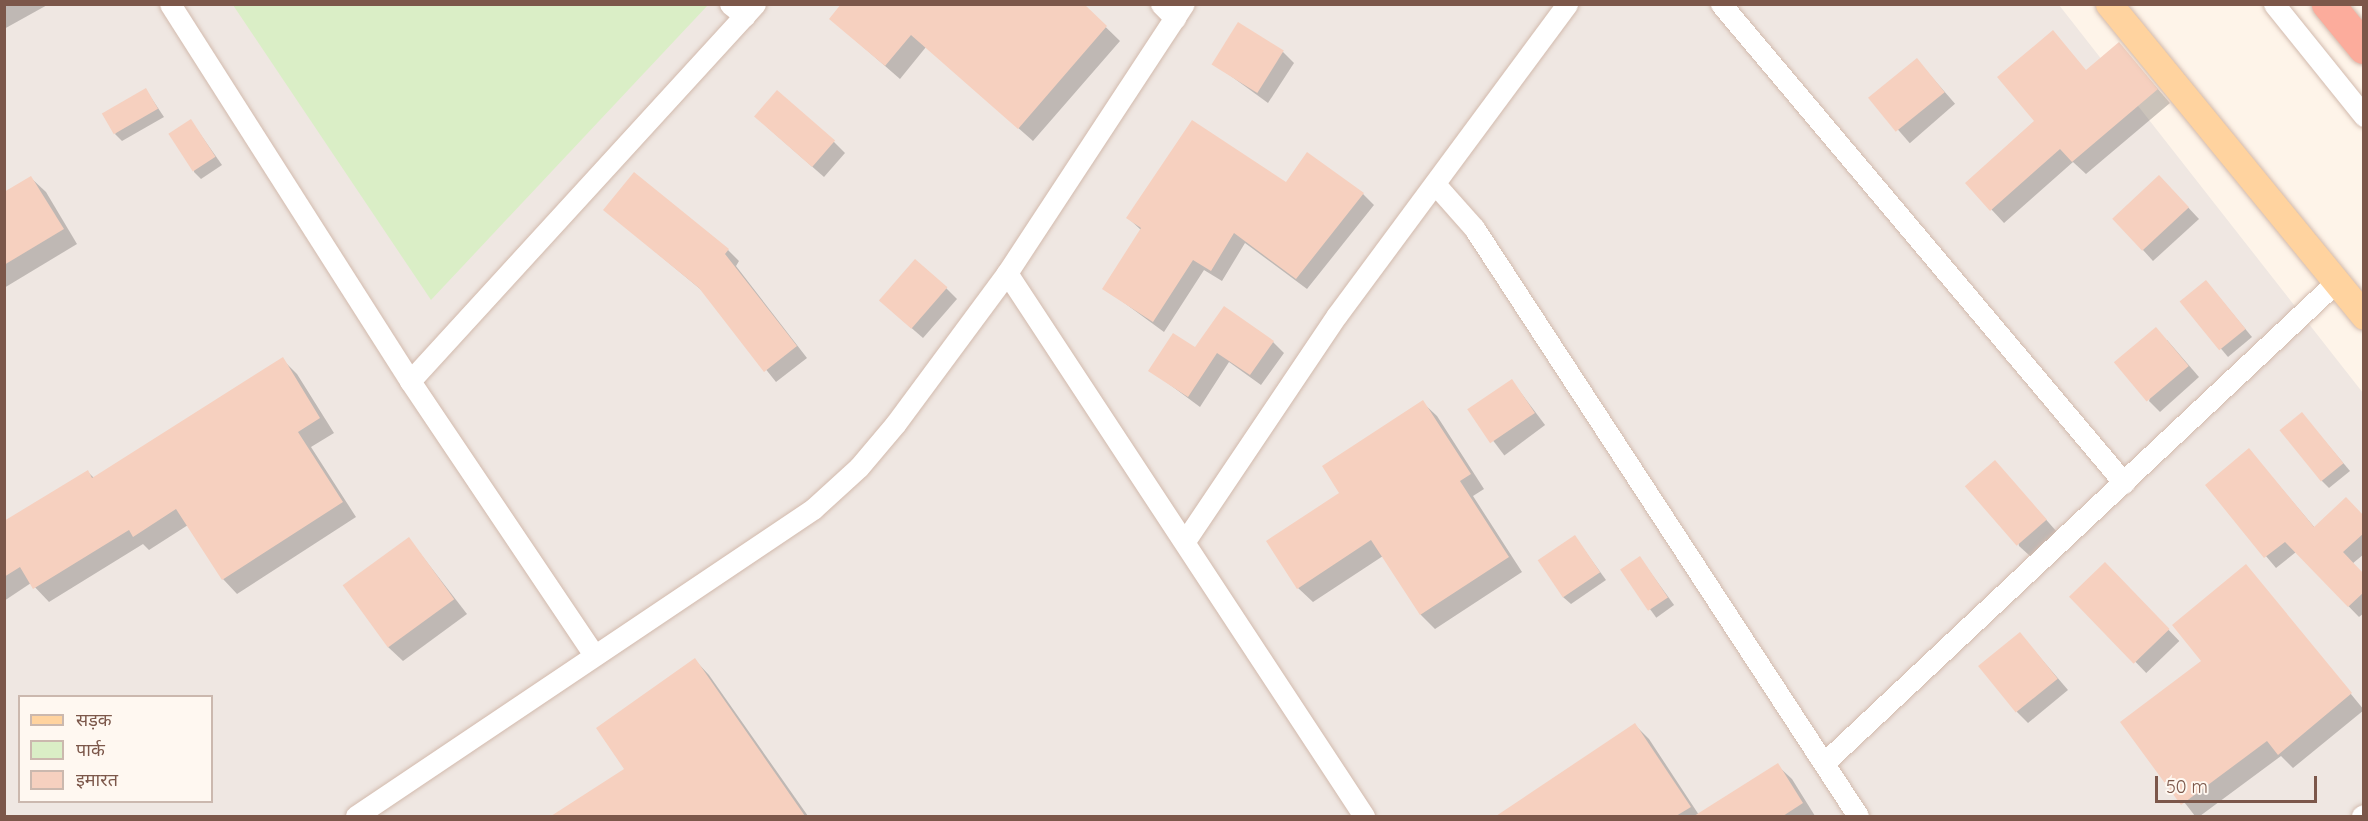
<!DOCTYPE html>
<html>
<head>
<meta charset="utf-8">
<style>
  body { margin:0 }
  #map { position:relative; width:2368px; height:821px; overflow:hidden; background:#fef4e9; font-family:Quicksand,"Noto Sans Devanagari",sans-serif }
  div>[style] { position:absolute }
  .industrial>* { inset:0; background:#efe7e2 }
  .green>* { inset:0; background:#daeec6 }
  .shadow>* { inset:0; background:#0003; transform-origin:0 0 }
  .building>* { inset:0; background:#f6d0bf; transform-origin:0 0 }
  .roads { filter:drop-shadow(0 0 2px #d2baad) drop-shadow(0 0 2px #d2baad) }
  .minor>* { height:21px; margin:-10.5px; padding:0 10.5px; transform-origin:10.5px; border-radius:10.5px; background:#fff }
  .major>* { height:27px; margin:-13.5px; padding:0 13.5px; transform-origin:13.5px; border-radius:13.5px; background:#ffd39f }
  .highway>* { height:32px; margin:-16px; padding:0 16px; transform-origin:16px; border-radius:16px; background:#fcac9c }
  span { translate:-50% -50%; white-space:nowrap; text-align:center; line-height:1.15; -webkit-text-stroke:6px #fff8f1; paint-order:stroke }
  .frame { position:absolute; inset:0; border:6px solid #7c574a; pointer-events:none }
  .legend { position:absolute; left:18px; top:695px; width:195px; height:108px; box-sizing:border-box; background:#fff8f1; border:2px solid #cbb8ae; margin:0; padding:8px 10px; list-style:none; font-size:18px; color:#7c574a }
  .legend li { display:flex; align-items:center; gap:12px; height:30px }
  .legend b { width:30px; border:2px solid #cbb8ae }
  .scale { position:absolute; left:2155px; top:776px; width:162px; height:27px; box-sizing:border-box; border:3px solid #7c574a; border-top:0; padding-left:8px; font-size:18px; line-height:21px; white-space:nowrap; color:#7c574a; -webkit-text-stroke:4px #fff8f1; paint-order:stroke }
</style>
</head>
<body>
<div id="map">
  <div class="industrial">
    <i style="clip-path:polygon(evenodd,5px 5px,2059px 5px,2363px 393px,2363px 816px,5px 816px,5px 5px,20px 696px,212px 696px,212px 802px,20px 802px,20px 696px)"></i>
  </div>
  <div class="green">
    <i style="clip-path:polygon(233px 5px,708px 5px,431px 300px)"></i>
  </div>
  <div class="shadow">
    <i style="clip-path:polygon(4px 4px,49px 4px,4px 29px)"></i>
    <i style="clip-path:polygon(1082px 4px,1120px 41px,1033px 141px,926px 47px,900px 79px,831px 19px)"></i>
    <i style="clip-path:polygon(2119px 44px,2170px 103px,2086px 174px,2073px 162px,2004px 223px,1967px 183px)"></i>
    <i style="clip-path:polygon(1283px 52px,1294px 63px,1268px 103px,1213px 63px)"></i>
    <i style="left:1917px;top:60px;width:58px;height:60px;rotate:49deg"></i>
    <i style="clip-path:polygon(146px 90px,164px 117px,122px 141px,115px 134px)"></i>
    <i style="clip-path:polygon(191px 121px,222px 165px,201px 179px,194px 172px)"></i>
    <i style="clip-path:polygon(767px 127px,834px 142px,845px 153px,824px 177px)"></i>
    <i style="clip-path:polygon(31px 178px,46px 192px,77px 244px,4px 288px,4px 194px)"></i>
    <i style="clip-path:polygon(1287px 184px,1363px 194px,1374px 205px,1307px 289px,1245px 243px,1222px 281px,1204px 270px,1164px 332px,1104px 288px,1141px 230px,1128px 218px)"></i>
    <i style="clip-path:polygon(2170px 188px,2199px 219px,2153px 261px,2114px 218px)"></i>
    <i style="clip-path:polygon(605px 210px,728px 250px,739px 261px,736px 266px,807px 358px,776px 382px,705px 293px)"></i>
    <i style="clip-path:polygon(946px 288px,957px 299px,923px 338px,892px 311px)"></i>
    <i style="clip-path:polygon(2213px 290px,2252px 337px,2228px 357px,2182px 302px)"></i>
    <i style="clip-path:polygon(2167px 340px,2199px 377px,2160px 412px,2149px 401px)"></i>
    <i style="clip-path:polygon(1273px 342px,1284px 353px,1261px 385px,1229px 362px,1200px 407px,1150px 370px,1196px 350px)"></i>
    <i style="clip-path:polygon(282px 359px,297px 374px,334px 433px,311px 447px,356px 517px,237px 594px,223px 579px,188px 525px,149px 550px,143px 544px,49px 602px,31px 583px,4px 601px,4px 523px,88px 472px,94px 478px)"></i>
    <i style="left:1512px;top:381px;width:55px;height:51px;rotate:53deg"></i>
    <i style="clip-path:polygon(1422px 402px,1437px 416px,1484px 489px,1473px 496px,1522px 572px,1435px 629px,1421px 615px,1383px 556px,1313px 602px,1298px 588px,1341px 494px)"></i>
    <i style="clip-path:polygon(2302px 414px,2350px 471px,2329px 488px,2322px 481px)"></i>
    <i style="clip-path:polygon(2249px 450px,2315px 528px,2364px 517px,2364px 554px,2352px 564px,2364px 575px,2364px 613px,2359px 617px,2296px 552px,2276px 568px,2207px 486px)"></i>
    <i style="clip-path:polygon(2005px 473px,2057px 532px,2030px 556px,2019px 546px)"></i>
    <i style="clip-path:polygon(1575px 537px,1606px 580px,1571px 604px,1563px 597px)"></i>
    <i style="clip-path:polygon(409px 539px,467px 614px,403px 661px,388px 647px)"></i>
    <i style="left:1640px;top:558px;width:58px;height:22px;rotate:54deg"></i>
    <i style="left:2105px;top:564px;width:107px;height:46px;rotate:46deg"></i>
    <i style="clip-path:polygon(2246px 566px,2364px 710px,2293px 768px,2281px 756px,2200px 816px,2195px 816px,2122px 722px,2203px 661px)"></i>
    <i style="clip-path:polygon(2020px 634px,2068px 690px,2028px 723px,2017px 712px)"></i>
    <i style="clip-path:polygon(695px 660px,709px 675px,808px 816px,554px 816px,626px 769px)"></i>
    <i style="clip-path:polygon(1635px 725px,1649px 739px,1699px 815px,1777px 765px,1792px 779px,1815px 816px,1499px 816px)"></i>
  </div>
  <div class="building">
    <i style="clip-path:polygon(841px 4px,1084px 4px,1107px 26px,1018px 129px,911px 35px,885px 66px,829px 19px)"></i>
    <i style="left:1238px;top:22px;width:54px;height:50px;rotate:32deg"></i>
    <i style="clip-path:polygon(2053px 30px,2086px 70px,2119px 42px,2158px 89px,2072px 162px,2060px 149px,1990px 211px,1965px 183px,2034px 121px,1997px 77px)"></i>
    <i style="left:1917px;top:58px;width:44px;height:63px;rotate:51deg"></i>
    <i style="left:146px;top:88px;width:24px;height:51px;rotate:60deg"></i>
    <i style="left:777px;top:90px;width:77px;height:35px;rotate:41deg"></i>
    <i style="left:191px;top:119px;width:45px;height:27px;rotate:57deg"></i>
    <i style="clip-path:polygon(1192px 120px,1286px 182px,1307px 152px,1364px 193px,1296px 279px,1234px 233px,1211px 271px,1193px 260px,1153px 322px,1102px 289px,1141px 228px,1126px 218px)"></i>
    <i style="clip-path:polygon(634px 172px,729px 249px,725px 254px,797px 346px,764px 372px,699px 288px,603px 210px)"></i>
    <i style="left:2159px;top:175px;width:44px;height:64px;rotate:47deg"></i>
    <i style="clip-path:polygon(31px 176px,64px 229px,4px 265px,4px 192px)"></i>
    <i style="left:915px;top:259px;width:43px;height:55px;rotate:41deg"></i>
    <i style="left:2206px;top:280px;width:63px;height:34px;rotate:51deg"></i>
    <i style="clip-path:polygon(1224px 306px,1274px 341px,1250px 375px,1217px 353px,1188px 397px,1148px 371px,1173px 333px,1195px 347px)"></i>
    <i style="left:2156px;top:327px;width:51px;height:55px;rotate:50deg"></i>
    <i style="clip-path:polygon(283px 357px,320px 418px,298px 432px,343px 502px,222px 580px,176px 509px,133px 537px,129px 530px,33px 589px,20px 567px,4px 577px,4px 521px,88px 470px,92px 478px)"></i>
    <i style="left:1512px;top:379px;width:41px;height:54px;rotate:56deg"></i>
    <i style="clip-path:polygon(1423px 400px,1471px 474px,1460px 481px,1509px 557px,1420px 615px,1371px 540px,1297px 589px,1266px 541px,1339px 493px,1322px 466px)"></i>
    <i style="left:2302px;top:412px;width:66px;height:29px;rotate:51deg"></i>
    <i style="clip-path:polygon(2249px 448px,2314px 527px,2346px 497px,2364px 516px,2364px 533px,2343px 552px,2364px 574px,2364px 592px,2348px 607px,2285px 542px,2264px 558px,2205px 485px)"></i>
    <i style="left:1995px;top:460px;width:79px;height:40px;rotate:49deg"></i>
    <i style="left:1575px;top:535px;width:45px;height:45px;rotate:56deg"></i>
    <i style="left:409px;top:537px;width:77px;height:82px;rotate:54deg"></i>
    <i style="left:1640px;top:556px;width:50px;height:24px;rotate:56deg"></i>
    <i style="left:2105px;top:562px;width:93px;height:50px;rotate:46deg"></i>
    <i style="clip-path:polygon(2246px 564px,2352px 693px,2278px 755px,2267px 741px,2181px 805px,2120px 722px,2201px 661px,2172px 625px)"></i>
    <i style="left:2020px;top:632px;width:60px;height:54px;rotate:51deg"></i>
    <i style="clip-path:polygon(695px 658px,805px 816px,551px 816px,624px 769px,596px 728px)"></i>
    <i style="clip-path:polygon(1635px 723px,1691px 807px,1676px 816px,1496px 816px)"></i>
    <i style="clip-path:polygon(1778px 763px,1803px 803px,1783px 816px,1694px 816px)"></i>
  </div>
  <div class="roads">
    <div class="minor">
      <i style="left:170px;top:4px;width:447px;rotate:57.5deg"></i>
      <i style="left:410px;top:381px;width:330px;rotate:56.1deg"></i>
      <i style="left:730px;top:4px;width:19px;rotate:39deg"></i>
      <i style="left:1161px;top:4px;width:20px;rotate:45deg"></i>
      <i style="left:1721px;top:4px;width:626px;rotate:49.92deg"></i>
      <i style="left:2274px;top:4px;width:144px;rotate:51.2deg"></i>
      <i style="left:1435px;top:184px;width:59px;rotate:48.4deg"></i>
      <i style="left:1474px;top:228px;width:702px;rotate:56.85deg"></i>
      <i style="left:1007px;top:273px;width:650px;rotate:56.68deg"></i>
      <i style="left:410px;top:381px;width:511px;rotate:-47.54deg"></i>
      <i style="left:1185px;top:541px;width:272px;rotate:-56.1deg"></i>
      <i style="left:1337px;top:315px;width:387px;rotate:-53.5deg"></i>
      <i style="left:1824px;top:763px;width:702px;rotate:-43.21deg"></i>
      <i style="left:356px;top:816px;width:551px;rotate:-33.89deg"></i>
      <i style="left:813px;top:509px;width:62px;rotate:-42.4deg"></i>
      <i style="left:859px;top:467px;width:57px;rotate:-49.9deg"></i>
      <i style="left:896px;top:423px;width:187px;rotate:-53.5deg"></i>
      <i style="left:1007px;top:273px;width:322px;rotate:-56.7deg"></i>
      <i style="left:2362px;top:816px;width:2px;rotate:-27deg"></i>
    </div>
    <div class="major">
      <i style="left:2109px;top:4px;width:403px;rotate:50.7deg"></i>
    </div>
    <div class="highway">
      <i style="left:2328px;top:4px;width:57px;rotate:50.7deg"></i>
    </div>
  </div>
  <div class="frame"></div>
  <ul class="legend">
  <li><b style="height:8px;background:#ffd39f"></b>सड़क</li>
  <li><b style="height:16px;background:#daeec6"></b>पार्क</li>
  <li><b style="height:16px;background:#f6d0bf"></b>इमारत</li>
  </ul>
  <div class="scale">50 m</div>
</div>
</body>
</html>
